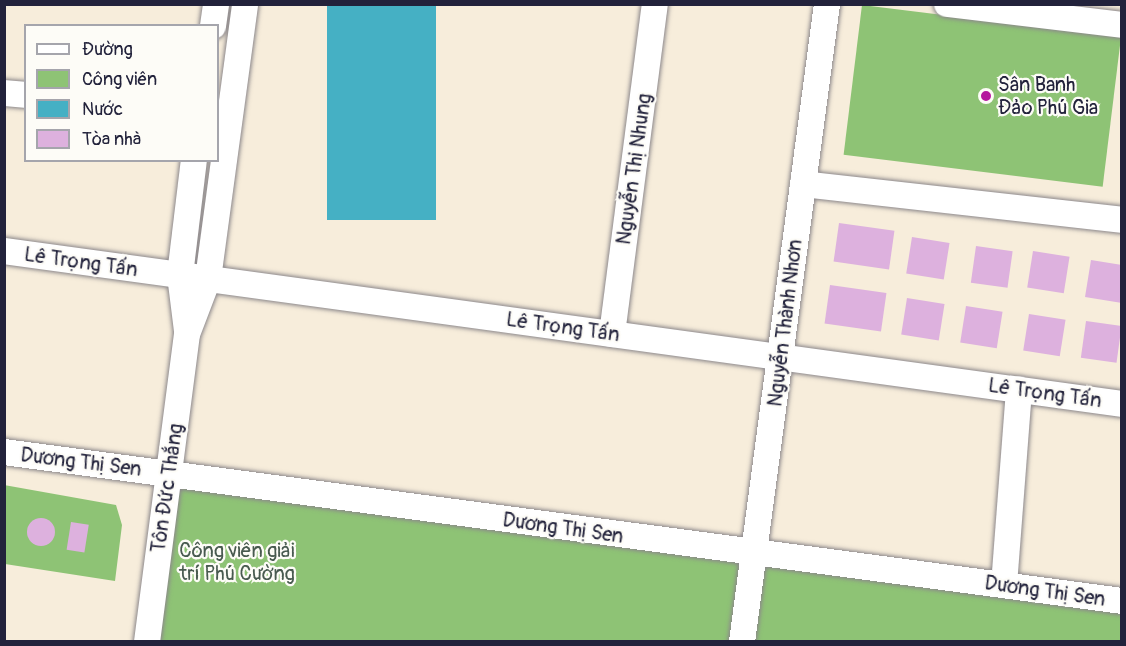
<!DOCTYPE html>
<html>
<head>
<meta charset="utf-8">
<style>
  body { margin:0 }
  #map { position:relative; width:1126px; height:646px; overflow:hidden; background:#f7eddb; font-family:Pangolin,sans-serif }
  div>[style] { position:absolute }
  .green>* { inset:0; background:#8ec375; transform-origin:0 0 }
  .water>* { inset:0; background:#45b0c4; transform-origin:0 0 }
  .building>* { inset:0; background:#ddb1de; transform-origin:0 0 }
  .round { border-radius:50% }
  .roads { filter:drop-shadow(0 0 2px #8c888b) drop-shadow(0 0 2px #8c888b) }
  .minor>* { height:26px; margin:-13px; padding:0 13px; transform-origin:13px; border-radius:13px; background:#fff }
  .dots>* { width:16px; height:16px; translate:-50% -50%; box-sizing:border-box; border:3px solid #fdfcf7; border-radius:50% }
  span { translate:-50% -50%; white-space:nowrap; text-align:center; line-height:1.15; -webkit-text-stroke:4.5px #fdfcf7; paint-order:stroke }
  .poi-label { font-size:20px; color:#22223b }
  .left { translate:0 -50%; text-align:left }
  .street-label { font-size:20px; color:#22223b }
  .park-label { font-size:20px; color:#485a4f }
  .frame { position:absolute; inset:0; border:6px solid #22223b; pointer-events:none }
  .legend { position:absolute; left:24px; top:24px; width:195px; height:138px; box-sizing:border-box; background:#fdfcf7; border:2px solid #a5a5ac; margin:0; padding:8px 10px; list-style:none; font-size:18px; color:#22223b }
  .legend li { display:flex; align-items:center; gap:12px; height:30px }
  .legend b { width:30px; border:2px solid #a5a5ac }
</style>
</head>
<body>
<div id="map">
  <div class="green">
    <i style="left:862px;top:5px;width:261px;height:151px;rotate:7deg"></i>
    <i style="clip-path:polygon(169px 473px,1122px 601px,1121px 642px,147px 642px)"></i>
    <i style="clip-path:polygon(4px 485px,116px 505px,122px 525px,115px 581px,5px 564px)"></i>
  </div>
  <div class="water">
    <i style="left:327px;top:5px;width:109px;height:215px"></i>
  </div>
  <div class="building">
    <i style="left:839px;top:223px;width:56px;height:39px;rotate:8deg"></i>
    <i style="left:912px;top:237px;width:38px;height:37px;rotate:9deg"></i>
    <i style="left:976px;top:246px;width:37px;height:37px;rotate:8deg"></i>
    <i style="left:1033px;top:251px;width:37px;height:37px;rotate:9deg"></i>
    <i style="clip-path:polygon(1091px 260px,1122px 265px,1122px 303px,1085px 297px)"></i>
    <i style="left:830px;top:285px;width:57px;height:39px;rotate:8deg"></i>
    <i style="left:907px;top:298px;width:38px;height:37px;rotate:9deg"></i>
    <i style="left:966px;top:306px;width:37px;height:37px;rotate:9deg"></i>
    <i style="left:1029px;top:314px;width:37px;height:37px;rotate:9deg"></i>
    <i style="left:1086px;top:321px;width:36px;height:37px;rotate:8deg"></i>
    <i class="round" style="left:27px;top:518px;width:28px;height:28px"></i>
    <i style="left:71px;top:522px;width:18px;height:28px;rotate:9deg"></i>
  </div>
  <div class="roads">
    <div class="minor">
      <i style="left:947px;top:4px;width:176px;rotate:6.8deg"></i>
      <i style="left:213px;top:26px;width:22px;rotate:-82deg"></i>
      <i style="left:4px;top:93px;width:22px;rotate:5deg"></i>
      <i style="left:803px;top:184px;width:321px;rotate:6.4deg"></i>
      <i style="left:4px;top:251px;width:1128px;rotate:7.79deg"></i>
      <i style="left:187px;top:331px;width:56px;rotate:-97.1deg"></i>
      <i style="left:180px;top:275px;width:116px;rotate:-83.1deg"></i>
      <i style="left:612px;top:334px;width:333px;rotate:-82.6deg"></i>
      <i style="left:4px;top:452px;width:1128px;rotate:7.59deg"></i>
      <i style="left:1004px;top:585px;width:196px;rotate:-85.6deg"></i>
      <i style="left:147px;top:642px;width:311px;rotate:-82.6deg"></i>
      <i style="left:187px;top:334px;width:59px;rotate:-69.1deg"></i>
      <i style="left:208px;top:279px;width:277px;rotate:-82.3deg"></i>
      <i style="left:742px;top:642px;width:644px;rotate:-82.41deg"></i>
    </div>
  </div>
  <div class="dots">
    <i style="left:986px;top:96px;background:#b5179e"></i>
  </div>
  <div class="poi-label">
    <span class="left" style="left:998px;top:96px">Sân Banh<br>Đảo Phú Gia</span>
  </div>
  <div class="street-label">
    <span style="left:634px;top:169px;rotate:-82deg">Nguyễn Thị Nhung</span>
    <span style="left:81px;top:262px;rotate:8deg">Lê Trọng Tấn</span>
    <span style="left:785px;top:323px;rotate:-83deg">Nguyễn Thành Nhơn</span>
    <span style="left:563px;top:327px;rotate:8deg">Lê Trọng Tấn</span>
    <span style="left:1045px;top:393px;rotate:8deg">Lê Trọng Tấn</span>
    <span style="left:81px;top:462px;rotate:7deg">Dương Thị Sen</span>
    <span style="left:167px;top:488px;rotate:-82deg">Tôn Đức Thắng</span>
    <span style="left:563px;top:528px;rotate:8deg">Dương Thị Sen</span>
    <span style="left:1045px;top:591px;rotate:8deg">Dương Thị Sen</span>
  </div>
  <div class="park-label">
    <span style="left:237px;top:562px">Công viên giải<br>trí Phú Cường</span>
  </div>
  <div class="frame"></div>
  <ul class="legend">
  <li><b style="height:8px;background:#fff"></b>Đường</li>
  <li><b style="height:16px;background:#8ec375"></b>Công viên</li>
  <li><b style="height:16px;background:#45b0c4"></b>Nước</li>
  <li><b style="height:16px;background:#ddb1de"></b>Tòa nhà</li>
  </ul>
</div>
</body>
</html>
